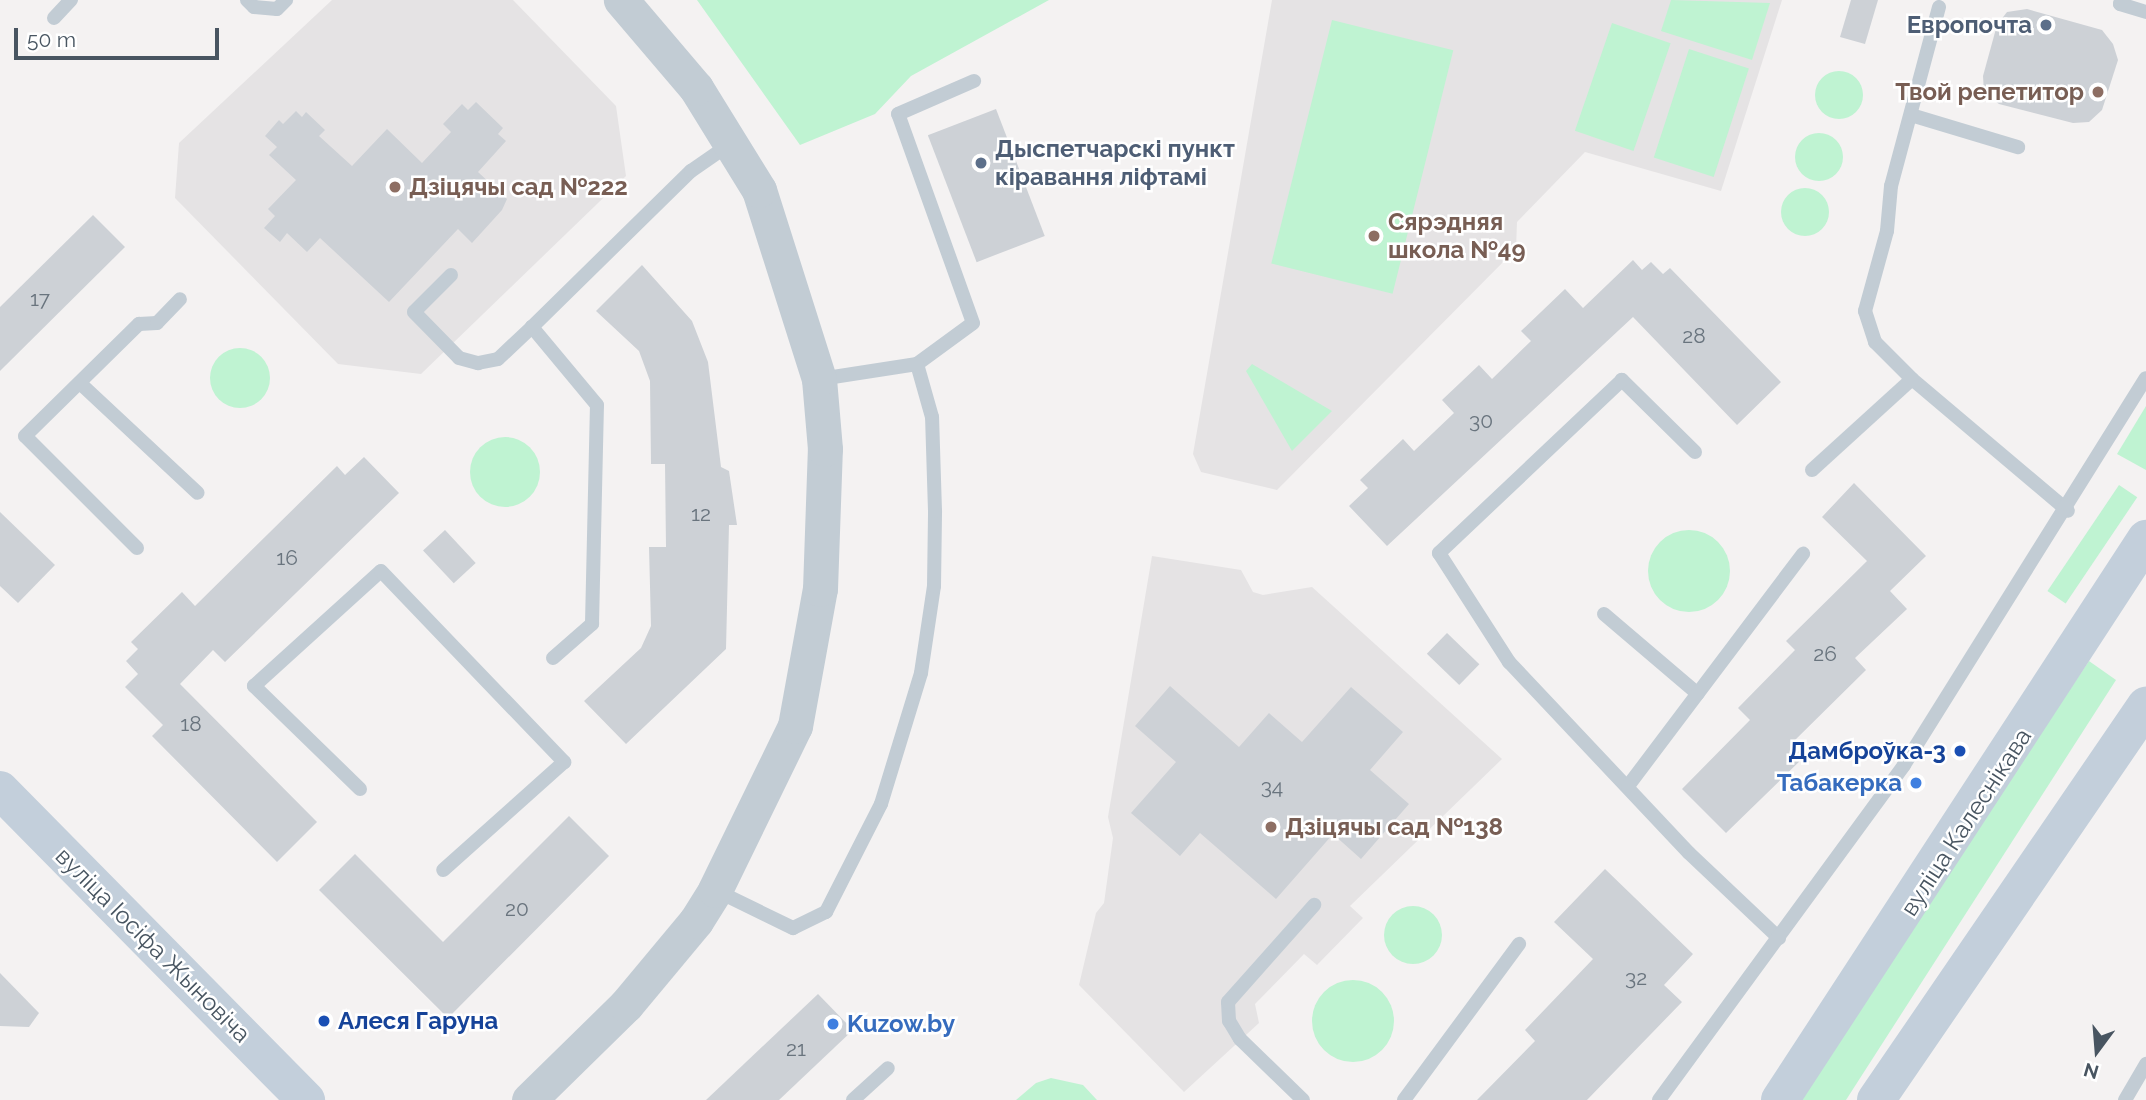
<!DOCTYPE html>
<html>
<head>
<meta charset="utf-8">
<style>
  body { margin:0 }
  #map { position:relative; width:2146px; height:1100px; overflow:hidden; background:#f4f2f2; font-family:Raleway,sans-serif }
  div>[style] { position:absolute }
  .education>* { inset:0; background:#e5e3e4 }
  .green>* { inset:0; background:#bff3d2; transform-origin:0 0 }
  .round { border-radius:50% }
  .building>* { inset:0; background:#cdd1d6; transform-origin:0 0 }
  .service>* { height:14px; margin:-7px; padding:0 7px; transform-origin:7px; border-radius:7px; background:#c2ccd4 }
  .tertiary>* { height:35px; margin:-17.5px; padding:0 17.5px; transform-origin:17.5px; border-radius:17.5px; background:#c2ccd4 }
  .secondary>* { height:38px; margin:-19px; padding:0 19px; transform-origin:19px; border-radius:19px; background:#c3cfdb }
  .dots>* { width:19px; height:19px; translate:-50% -50%; box-sizing:border-box; border:4px solid #fff; border-radius:50% }
  span { translate:-50% -50%; white-space:nowrap; text-align:center; line-height:1.15; -webkit-text-stroke:5px #fff; paint-order:stroke }
  .number-label { font-size:21px; color:#69747e }
  .number-label span { -webkit-text-stroke-width:0 }
  .service-label { font-size:24px; color:#4e5e75; font-weight:700 }
  .right { translate:-100% -50%; text-align:right }
  .left { translate:0 -50%; text-align:left }
  .education-label { font-size:24px; color:#785e54; font-weight:700 }
  .transit-label { font-size:24px; color:#164399; font-weight:700 }
  .shop-label { font-size:24px; color:#366cbe; font-weight:700 }
  .street-label { font-size:24px; color:#485561 }
  .north { position:absolute; left:2062px; top:1016px; width:70px; height:70px; -webkit-text-stroke:5px #fff; paint-order:stroke; rotate:196deg; font-size:19px; font-weight:700; line-height:28px; text-align:center; color:#485561 }
  .north::after { content:''; display:block; margin:auto; width:24px; height:32px; background:#485561; clip-path:polygon(50% 0,100% 100%,50% 72%,0 100%) }
  .scale { position:absolute; left:14px; top:28px; width:205px; height:32px; box-sizing:border-box; border:4px solid #485561; border-top:0; padding-left:9px; font-size:21px; line-height:24px; white-space:nowrap; color:#485561; -webkit-text-stroke:5px #fff; paint-order:stroke }
</style>
</head>
<body>
<div id="map">
  <div class="education">
    <i style="clip-path:polygon(332px 0,513px 0,616px 106px,626px 176px,421px 374px,338px 364px,175px 198px,179px 143px)"></i>
    <i style="clip-path:polygon(1272px 0,1782px 0,1721px 191px,1585px 152px,1517px 222px,1516px 249px,1277px 490px,1201px 472px,1193px 454px)"></i>
    <i style="clip-path:polygon(1152px 556px,1241px 570px,1253px 592px,1263px 595px,1312px 587px,1502px 759px,1350px 906px,1363px 918px,1317px 965px,1304px 954px,1255px 1004px,1259px 1023px,1184px 1092px,1079px 985px,1096px 913px,1104px 903px,1113px 838px,1108px 817px)"></i>
  </div>
  <div class="green">
    <i style="clip-path:polygon(697px 0,1049px 0,911px 76px,875px 114px,800px 145px)"></i>
    <i style="clip-path:polygon(1671px 0,1770px 3px,1752px 60px,1661px 31px)"></i>
    <i style="left:1332px;top:20px;width:125px;height:251px;rotate:14deg"></i>
    <i style="left:1612px;top:23px;width:62px;height:114px;rotate:19deg"></i>
    <i style="left:1689px;top:49px;width:63px;height:114px;rotate:18deg"></i>
    <i class="round" style="left:1815px;top:71px;width:48px;height:48px"></i>
    <i class="round" style="left:1795px;top:133px;width:48px;height:48px"></i>
    <i class="round" style="left:1781px;top:188px;width:48px;height:48px"></i>
    <i class="round" style="left:210px;top:348px;width:60px;height:60px"></i>
    <i style="clip-path:polygon(1252px 364px,1332px 411px,1292px 451px,1246px 371px)"></i>
    <i style="clip-path:polygon(2146px 406px,2146px 470px,2117px 454px)"></i>
    <i class="round" style="left:470px;top:437px;width:70px;height:70px"></i>
    <i style="left:2119px;top:485px;width:22px;height:128px;rotate:34deg"></i>
    <i class="round" style="left:1648px;top:530px;width:82px;height:82px"></i>
    <i style="clip-path:polygon(2089px 661px,2116px 680px,1846px 1100px,1792px 1100px)"></i>
    <i class="round" style="left:1384px;top:906px;width:58px;height:58px"></i>
    <i class="round" style="left:1312px;top:980px;width:82px;height:82px"></i>
    <i style="clip-path:polygon(1051px 1078px,1083px 1085px,1097px 1100px,1016px 1100px,1036px 1083px)"></i>
  </div>
  <div class="building">
    <i style="clip-path:polygon(1851px 0,1878px 0,1865px 44px,1840px 37px)"></i>
    <i style="clip-path:polygon(2027px 9px,2102px 30px,2113px 44px,2118px 60px,2102px 110px,2089px 122px,2073px 123px,1999px 104px,1984px 93px,1983px 76px,1997px 25px,2007px 12px)"></i>
    <i style="clip-path:polygon(476px 102px,503px 128px,498px 134px,506px 141px,478px 172px,507px 199px,502px 210px,472px 243px,458px 229px,389px 302px,320px 238px,307px 252px,287px 233px,280px 242px,264px 228px,275px 216px,268px 209px,296px 180px,269px 155px,277px 147px,265px 136px,279px 120px,283px 124px,296px 111px,302px 117px,306px 112px,325px 130px,319px 136px,352px 166px,387px 129px,422px 163px,451px 132px,443px 124px,462px 104px,468px 110px)"></i>
    <i style="left:996px;top:109px;width:136px;height:73px;rotate:69deg"></i>
    <i style="clip-path:polygon(93px 215px,125px 247px,0 371px,0 307px)"></i>
    <i style="clip-path:polygon(1633px 260px,1642px 270px,1651px 262px,1663px 274px,1670px 268px,1781px 382px,1737px 425px,1633px 317px,1387px 546px,1349px 506px,1368px 488px,1360px 480px,1403px 439px,1414px 451px,1454px 413px,1442px 400px,1479px 365px,1492px 379px,1531px 341px,1521px 331px,1565px 289px,1583px 308px)"></i>
    <i style="clip-path:polygon(642px 265px,692px 321px,708px 362px,721px 467px,729px 471px,737px 525px,729px 525px,726px 649px,626px 744px,584px 701px,641px 648px,651px 626px,649px 547px,666px 547px,665px 464px,651px 464px,650px 381px,639px 351px,596px 311px)"></i>
    <i style="clip-path:polygon(364px 457px,399px 493px,225px 662px,213px 650px,180px 684px,317px 822px,277px 862px,152px 736px,163px 725px,125px 687px,138px 674px,126px 661px,138px 649px,131px 642px,182px 592px,195px 606px,337px 466px,345px 475px)"></i>
    <i style="clip-path:polygon(1854px 483px,1926px 556px,1890px 591px,1907px 609px,1855px 658px,1866px 670px,1791px 744px,1804px 757px,1726px 833px,1682px 789px,1750px 720px,1738px 708px,1795px 650px,1786px 641px,1867px 561px,1822px 517px)"></i>
    <i style="clip-path:polygon(0 512px,55px 565px,18px 603px,0 586px)"></i>
    <i style="left:445px;top:530px;width:45px;height:30px;rotate:47deg"></i>
    <i style="left:1447px;top:633px;width:45px;height:29px;rotate:44deg"></i>
    <i style="clip-path:polygon(1170px 686px,1239px 747px,1269px 713px,1302px 742px,1351px 687px,1403px 732px,1370px 770px,1409px 804px,1361px 859px,1333px 834px,1276px 899px,1200px 833px,1180px 856px,1131px 813px,1176px 762px,1135px 726px)"></i>
    <i style="clip-path:polygon(569px 816px,609px 856px,448px 1018px,319px 890px,355px 854px,443px 942px)"></i>
    <i style="clip-path:polygon(1605px 869px,1693px 954px,1664px 985px,1682px 1002px,1587px 1100px,1477px 1100px,1535px 1041px,1525px 1030px,1593px 959px,1554px 922px)"></i>
    <i style="clip-path:polygon(0 973px,39px 1013px,29px 1027px,0 1026px)"></i>
    <i style="clip-path:polygon(818px 994px,853px 1030px,779px 1100px,706px 1100px)"></i>
  </div>
  <div class="service">
    <i style="left:247px;top:0;width:10px;rotate:45deg"></i>
    <i style="left:254px;top:7px;width:23px;rotate:5deg"></i>
    <i style="left:277px;top:9px;width:13px;rotate:-45deg"></i>
    <i style="left:2121px;top:0;width:4px;rotate:104deg"></i>
    <i style="left:2120px;top:4px;width:27px;rotate:17deg"></i>
    <i style="left:1939px;top:7px;width:185px;rotate:105deg"></i>
    <i style="left:1891px;top:186px;width:45px;rotate:95.1deg"></i>
    <i style="left:1887px;top:231px;width:83px;rotate:105.4deg"></i>
    <i style="left:1865px;top:311px;width:33px;rotate:72deg"></i>
    <i style="left:1875px;top:342px;width:52px;rotate:45deg"></i>
    <i style="left:1912px;top:379px;width:204px;rotate:40.2deg"></i>
    <i style="left:54px;top:18px;width:25px;rotate:-47deg"></i>
    <i style="left:1911px;top:115px;width:112px;rotate:16.7deg"></i>
    <i style="left:451px;top:275px;width:52px;rotate:135deg"></i>
    <i style="left:414px;top:312px;width:64px;rotate:45.6deg"></i>
    <i style="left:459px;top:358px;width:20px;rotate:15deg"></i>
    <i style="left:478px;top:363px;width:20px;rotate:-11deg"></i>
    <i style="left:498px;top:359px;width:47px;rotate:-43.3deg"></i>
    <i style="left:917px;top:364px;width:69px;rotate:-36.2deg"></i>
    <i style="left:973px;top:323px;width:222px;rotate:-109.7deg"></i>
    <i style="left:898px;top:114px;width:83px;rotate:-23.5deg"></i>
    <i style="left:82px;top:385px;width:158px;rotate:43deg"></i>
    <i style="left:1695px;top:452px;width:103px;rotate:-135.4deg"></i>
    <i style="left:1622px;top:380px;width:252px;rotate:136.6deg"></i>
    <i style="left:1439px;top:553px;width:130px;rotate:57.3deg"></i>
    <i style="left:1509px;top:662px;width:262px;rotate:46.7deg"></i>
    <i style="left:1689px;top:853px;width:124px;rotate:43.4deg"></i>
    <i style="left:1812px;top:470px;width:135px;rotate:-42.3deg"></i>
    <i style="left:137px;top:548px;width:158px;rotate:-135deg"></i>
    <i style="left:25px;top:436px;width:160px;rotate:-44.5deg"></i>
    <i style="left:139px;top:324px;width:18px;rotate:-3deg"></i>
    <i style="left:157px;top:323px;width:33px;rotate:-46deg"></i>
    <i style="left:1604px;top:614px;width:123px;rotate:40.4deg"></i>
    <i style="left:553px;top:658px;width:52px;rotate:-41.1deg"></i>
    <i style="left:592px;top:624px;width:219px;rotate:-88.7deg"></i>
    <i style="left:597px;top:405px;width:102px;rotate:-129.8deg"></i>
    <i style="left:532px;top:327px;width:223px;rotate:-44.5deg"></i>
    <i style="left:691px;top:171px;width:47px;rotate:-34.7deg"></i>
    <i style="left:1628px;top:786px;width:291px;rotate:-53deg"></i>
    <i style="left:360px;top:789px;width:148px;rotate:-135.8deg"></i>
    <i style="left:254px;top:686px;width:171px;rotate:-42.2deg"></i>
    <i style="left:381px;top:571px;width:265px;rotate:46.2deg"></i>
    <i style="left:564px;top:762px;width:162px;rotate:138.2deg"></i>
    <i style="left:715px;top:890px;width:87px;rotate:26deg"></i>
    <i style="left:793px;top:928px;width:37px;rotate:-26deg"></i>
    <i style="left:826px;top:912px;width:121px;rotate:-63deg"></i>
    <i style="left:881px;top:804px;width:137px;rotate:-73deg"></i>
    <i style="left:921px;top:673px;width:88px;rotate:-81.5deg"></i>
    <i style="left:934px;top:586px;width:75px;rotate:-89.2deg"></i>
    <i style="left:935px;top:511px;width:94px;rotate:-91.8deg"></i>
    <i style="left:932px;top:417px;width:55px;rotate:-105.8deg"></i>
    <i style="left:917px;top:364px;width:98px;rotate:171.2deg"></i>
    <i style="left:853px;top:1100px;width:47px;rotate:-42.4deg"></i>
    <i style="left:1303px;top:1100px;width:88px;rotate:-135.9deg"></i>
    <i style="left:1240px;top:1039px;width:21px;rotate:-121deg"></i>
    <i style="left:1229px;top:1021px;width:19px;rotate:-93deg"></i>
    <i style="left:1228px;top:1002px;width:130px;rotate:-48.4deg"></i>
    <i style="left:1404px;top:1100px;width:194px;rotate:-53.6deg"></i>
    <i style="left:1659px;top:1100px;width:415px;rotate:-53.8deg"></i>
    <i style="left:1904px;top:765px;width:456px;rotate:-58deg"></i>
    <i style="left:2125px;top:1100px;width:42px;rotate:-59.7deg"></i>
  </div>
  <div class="tertiary">
    <i style="left:529px;top:1100px;width:136px;rotate:-44.4deg"></i>
    <i style="left:626px;top:1005px;width:109px;rotate:-50.2deg"></i>
    <i style="left:696px;top:921px;width:36px;rotate:-58deg"></i>
    <i style="left:715px;top:890px;width:182px;rotate:-64deg"></i>
    <i style="left:795px;top:726px;width:139px;rotate:-79.7deg"></i>
    <i style="left:820px;top:589px;width:140px;rotate:-88deg"></i>
    <i style="left:825px;top:449px;width:70px;rotate:-94.9deg"></i>
    <i style="left:819px;top:379px;width:198px;rotate:-107.6deg"></i>
    <i style="left:759px;top:190px;width:120px;rotate:-121.7deg"></i>
    <i style="left:696px;top:88px;width:116px;rotate:-130.4deg"></i>
  </div>
  <div class="secondary">
    <i style="left:0;top:790px;width:436px;rotate:45.4deg"></i>
    <i style="left:1780px;top:1100px;width:670px;rotate:-56.88deg"></i>
    <i style="left:1876px;top:1100px;width:478px;rotate:-55.6deg"></i>
  </div>
  <div class="dots">
    <i style="left:2046px;top:25px;background:#5c6f8a"></i>
    <i style="left:2098px;top:92px;background:#8d6e63"></i>
    <i style="left:981px;top:163px;background:#5c6f8a"></i>
    <i style="left:395px;top:187px;background:#8d6e63"></i>
    <i style="left:1374px;top:236px;background:#8d6e63"></i>
    <i style="left:1960px;top:751px;background:#1a4fb4"></i>
    <i style="left:1916px;top:783px;background:#3f7fe0"></i>
    <i style="left:1271px;top:827px;background:#8d6e63"></i>
    <i style="left:324px;top:1021px;background:#1a4fb4"></i>
    <i style="left:833px;top:1024px;background:#3f7fe0"></i>
  </div>
  <div class="number-label">
    <span style="left:40px;top:299px">17</span>
    <span style="left:1694px;top:336px">28</span>
    <span style="left:1481px;top:421px">30</span>
    <span style="left:701px;top:514px">12</span>
    <span style="left:287px;top:558px">16</span>
    <span style="left:1825px;top:654px">26</span>
    <span style="left:191px;top:724px">18</span>
    <span style="left:1272px;top:787px">34</span>
    <span style="left:517px;top:909px">20</span>
    <span style="left:1636px;top:978px">32</span>
    <span style="left:796px;top:1049px">21</span>
  </div>
  <div class="service-label">
    <span class="right" style="left:2032px;top:25px">Европочта</span>
    <span class="left" style="left:995px;top:163px">Дыспетчарскі пункт<br>кіравання ліфтамі</span>
  </div>
  <div class="education-label">
    <span class="right" style="left:2084px;top:92px">Твой репетитор</span>
    <span class="left" style="left:409px;top:187px">Дзіцячы сад №222</span>
    <span class="left" style="left:1388px;top:236px">Сярэдняя<br>школа №49</span>
    <span class="left" style="left:1285px;top:827px">Дзіцячы сад №138</span>
  </div>
  <div class="transit-label">
    <span class="right" style="left:1946px;top:751px">Дамброўка-3</span>
    <span class="left" style="left:338px;top:1021px">Алеся Гаруна</span>
  </div>
  <div class="shop-label">
    <span class="right" style="left:1902px;top:783px">Табакерка</span>
    <span class="left" style="left:847px;top:1024px">Kuzow.by</span>
  </div>
  <div class="street-label">
    <span style="left:1966px;top:822px;rotate:-57deg">вуліца Калеснікава</span>
    <span style="left:153px;top:945px;rotate:45deg">вуліца Іосіфа Жыновіча</span>
  </div>
  <div class="north">N</div>
  <div class="scale">50 m</div>
</div>
</body>
</html>
